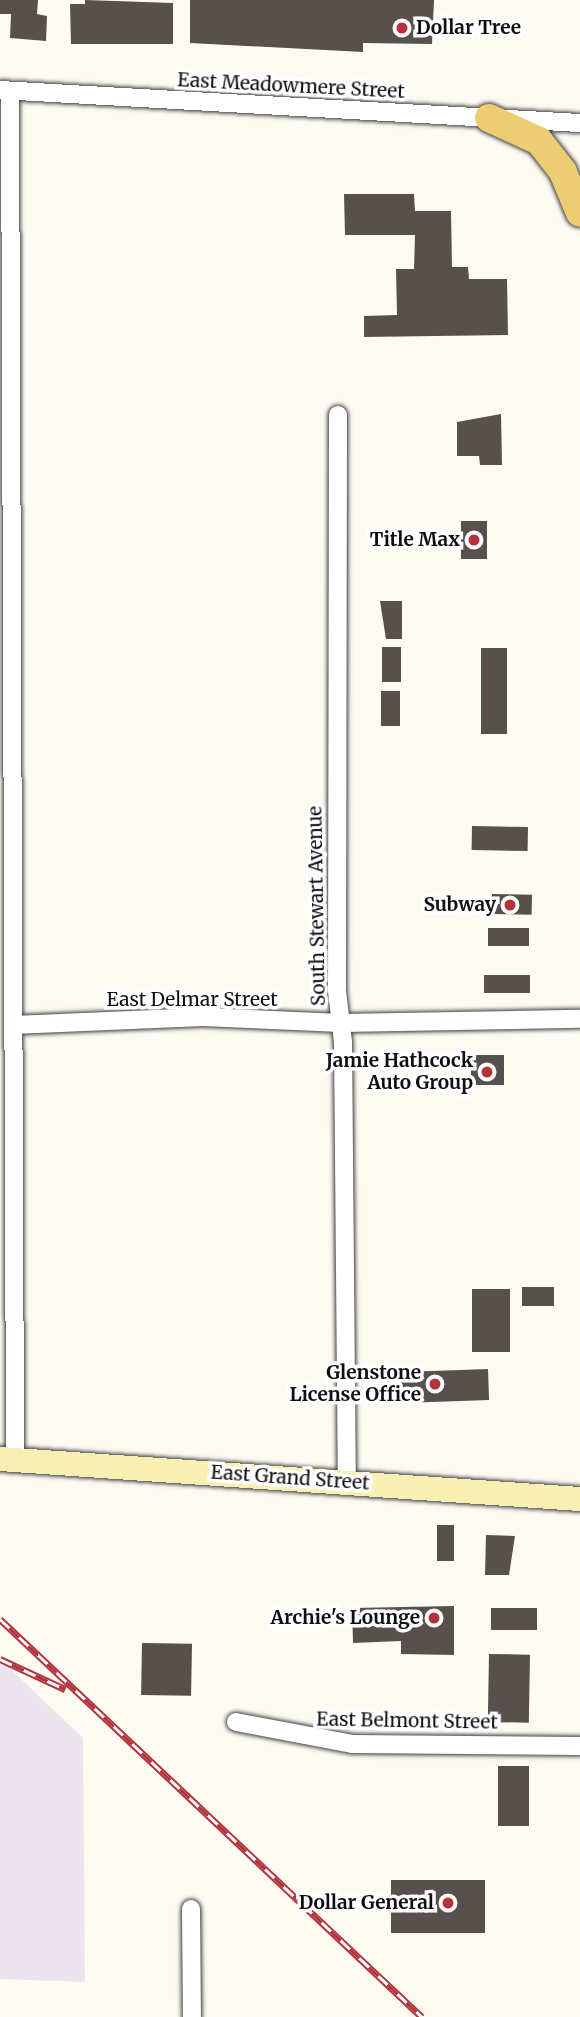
<!DOCTYPE html>
<html>
<head>
<meta charset="utf-8">
<style>
  body { margin:0 }
  #map { position:relative; width:580px; height:2017px; overflow:hidden; background:#fefbf3; font-family:Merriweather,serif }
  div>[style] { position:absolute }
  .industrial>* { inset:0; background:#ece5ed }
  .building>* { inset:0; background:#57504d; transform-origin:0 0 }
  .roads { filter:drop-shadow(0 0 2px #424242) drop-shadow(0 0 2px #424242) }
  .minor>* { height:18px; margin:-9px; padding:0 9px; transform-origin:9px; border-radius:9px; background:#fff }
  .secondary>* { height:24px; margin:-12px; padding:0 12px; transform-origin:12px; border-radius:12px; background:#f8efb3 }
  .primary>* { height:28px; margin:-14px; padding:0 14px; transform-origin:14px; border-radius:14px; background:#edcd74 }
  .rail>* { height:7px; margin-top:-3.5px; transform-origin:0; background:repeating-linear-gradient(90deg,#fff 0 13px,#b4323b 0 26px); box-sizing:border-box; border-block:2px solid #b4323b }
  .dots>* { width:19px; height:19px; translate:-50% -50%; box-sizing:border-box; border:4px solid #fff; border-radius:50% }
  span { translate:-50% -50%; white-space:nowrap; text-align:center; line-height:1.15; -webkit-text-stroke:7px #fff; paint-order:stroke }
  .poi-label { font-size:19px; color:#0f0f0f; font-weight:700 }
  .left { translate:0 -50%; text-align:left }
  .right { translate:-100% -50%; text-align:right }
  .street-label { font-size:19px; color:#0f0f0f }
</style>
</head>
<body>
<div id="map">
  <div class="industrial">
    <i style="clip-path:polygon(0 1659px,83px 1738px,85px 1982px,0 1979px)"></i>
  </div>
  <div class="building">
    <i style="clip-path:polygon(0 0,38px 0,37px 14px,47px 16px,46px 41px,10px 38px,11px 14px,0 14px)"></i>
    <i style="clip-path:polygon(85px 0,173px 3px,173px 44px,71px 44px,70px 4px,85px 4px)"></i>
    <i style="clip-path:polygon(190px 0,434px 0,432px 44px,363px 43px,363px 52px,190px 43px)"></i>
    <i style="clip-path:polygon(344px 194px,414px 194px,415px 211px,451px 211px,452px 267px,468px 267px,469px 279px,507px 279px,508px 335px,364px 337px,364px 316px,397px 315px,396px 269px,414px 269px,415px 235px,345px 235px)"></i>
    <i style="clip-path:polygon(501px 414px,502px 465px,480px 465px,479px 456px,457px 456px,457px 422px)"></i>
    <i style="left:461px;top:521px;width:26px;height:38px"></i>
    <i style="clip-path:polygon(380px 601px,402px 601px,402px 639px,386px 639px)"></i>
    <i style="left:401px;top:647px;width:35px;height:19px;rotate:90deg"></i>
    <i style="left:481px;top:648px;width:26px;height:86px"></i>
    <i style="left:381px;top:691px;width:19px;height:35px"></i>
    <i style="left:472px;top:826px;width:56px;height:24px;rotate:1deg"></i>
    <i style="left:492px;top:894px;width:40px;height:20px;rotate:1deg"></i>
    <i style="left:488px;top:928px;width:41px;height:18px"></i>
    <i style="left:484px;top:975px;width:46px;height:18px"></i>
    <i style="left:471px;top:1055px;width:33px;height:30px"></i>
    <i style="left:554px;top:1287px;width:19px;height:32px;rotate:90deg"></i>
    <i style="left:472px;top:1289px;width:38px;height:63px"></i>
    <i style="left:488px;top:1369px;width:31px;height:107px;rotate:88deg"></i>
    <i style="left:437px;top:1525px;width:17px;height:36px"></i>
    <i style="clip-path:polygon(486px 1535px,515px 1536px,509px 1575px,485px 1575px)"></i>
    <i style="clip-path:polygon(454px 1606px,454px 1655px,401px 1654px,401px 1641px,353px 1643px,352px 1608px)"></i>
    <i style="left:491px;top:1608px;width:46px;height:22px"></i>
    <i style="left:142px;top:1643px;width:50px;height:52px;rotate:1deg"></i>
    <i style="left:489px;top:1654px;width:41px;height:68px;rotate:1deg"></i>
    <i style="left:498px;top:1766px;width:31px;height:60px"></i>
    <i style="left:391px;top:1880px;width:94px;height:53px"></i>
  </div>
  <div class="roads">
    <div class="minor">
      <i style="left:0;top:90px;width:581px;rotate:3.26deg"></i>
      <i style="left:10px;top:91px;width:1369px;rotate:89.79deg"></i>
      <i style="left:338px;top:415px;width:576px;rotate:90.1deg"></i>
      <i style="left:337px;top:991px;width:51px;rotate:83.3deg"></i>
      <i style="left:343px;top:1042px;width:439px;rotate:89.5deg"></i>
      <i style="left:13px;top:1025px;width:190px;rotate:-2.4deg"></i>
      <i style="left:203px;top:1017px;width:138px;rotate:2.5deg"></i>
      <i style="left:341px;top:1023px;width:239px;rotate:-1deg"></i>
      <i style="left:236px;top:1722px;width:118px;rotate:10.7deg"></i>
      <i style="left:352px;top:1744px;width:228px;rotate:0.5deg"></i>
      <i style="left:191px;top:1909px;width:108px;rotate:89.5deg"></i>
    </div>
    <div class="secondary">
      <i style="left:0;top:1459px;width:581px;rotate:3.95deg"></i>
    </div>
    <div class="primary">
      <i style="left:489px;top:118px;width:55px;rotate:24.7deg"></i>
      <i style="left:539px;top:141px;width:39px;rotate:52deg"></i>
      <i style="left:563px;top:172px;width:44px;rotate:67.5deg"></i>
    </div>
  </div>
  <div class="rail">
    <i style="left:0;top:1619px;width:580px;rotate:43.32deg"></i>
    <i style="left:0;top:1659px;width:72px;rotate:24.8deg"></i>
  </div>
  <div class="dots">
    <i style="left:402px;top:28px;background:#b4323b"></i>
    <i style="left:474px;top:540px;background:#b4323b"></i>
    <i style="left:510px;top:905px;background:#b4323b"></i>
    <i style="left:487px;top:1072px;background:#b4323b"></i>
    <i style="left:435px;top:1384px;background:#b4323b"></i>
    <i style="left:434px;top:1618px;background:#b4323b"></i>
    <i style="left:448px;top:1903px;background:#b4323b"></i>
  </div>
  <div class="poi-label">
    <span class="left" style="left:416px;top:28px">Dollar Tree</span>
    <span class="right" style="left:460px;top:540px">Title Max</span>
    <span class="right" style="left:496px;top:905px">Subway</span>
    <span class="right" style="left:473px;top:1072px">Jamie Hathcock<br>Auto Group</span>
    <span class="right" style="left:421px;top:1384px">Glenstone<br>License Office</span>
    <span class="right" style="left:420px;top:1618px">Archie's Lounge</span>
    <span class="right" style="left:434px;top:1903px">Dollar General</span>
  </div>
  <div class="street-label">
    <span style="left:291px;top:86px;rotate:3deg">East Meadowmere Street</span>
    <span style="left:317px;top:906px;rotate:-91deg">South Stewart Avenue</span>
    <span style="left:192px;top:1000px">East Delmar Street</span>
    <span style="left:290px;top:1478px;rotate:4deg">East Grand Street</span>
    <span style="left:407px;top:1721px;rotate:1deg">East Belmont Street</span>
  </div>
</div>
</body>
</html>
